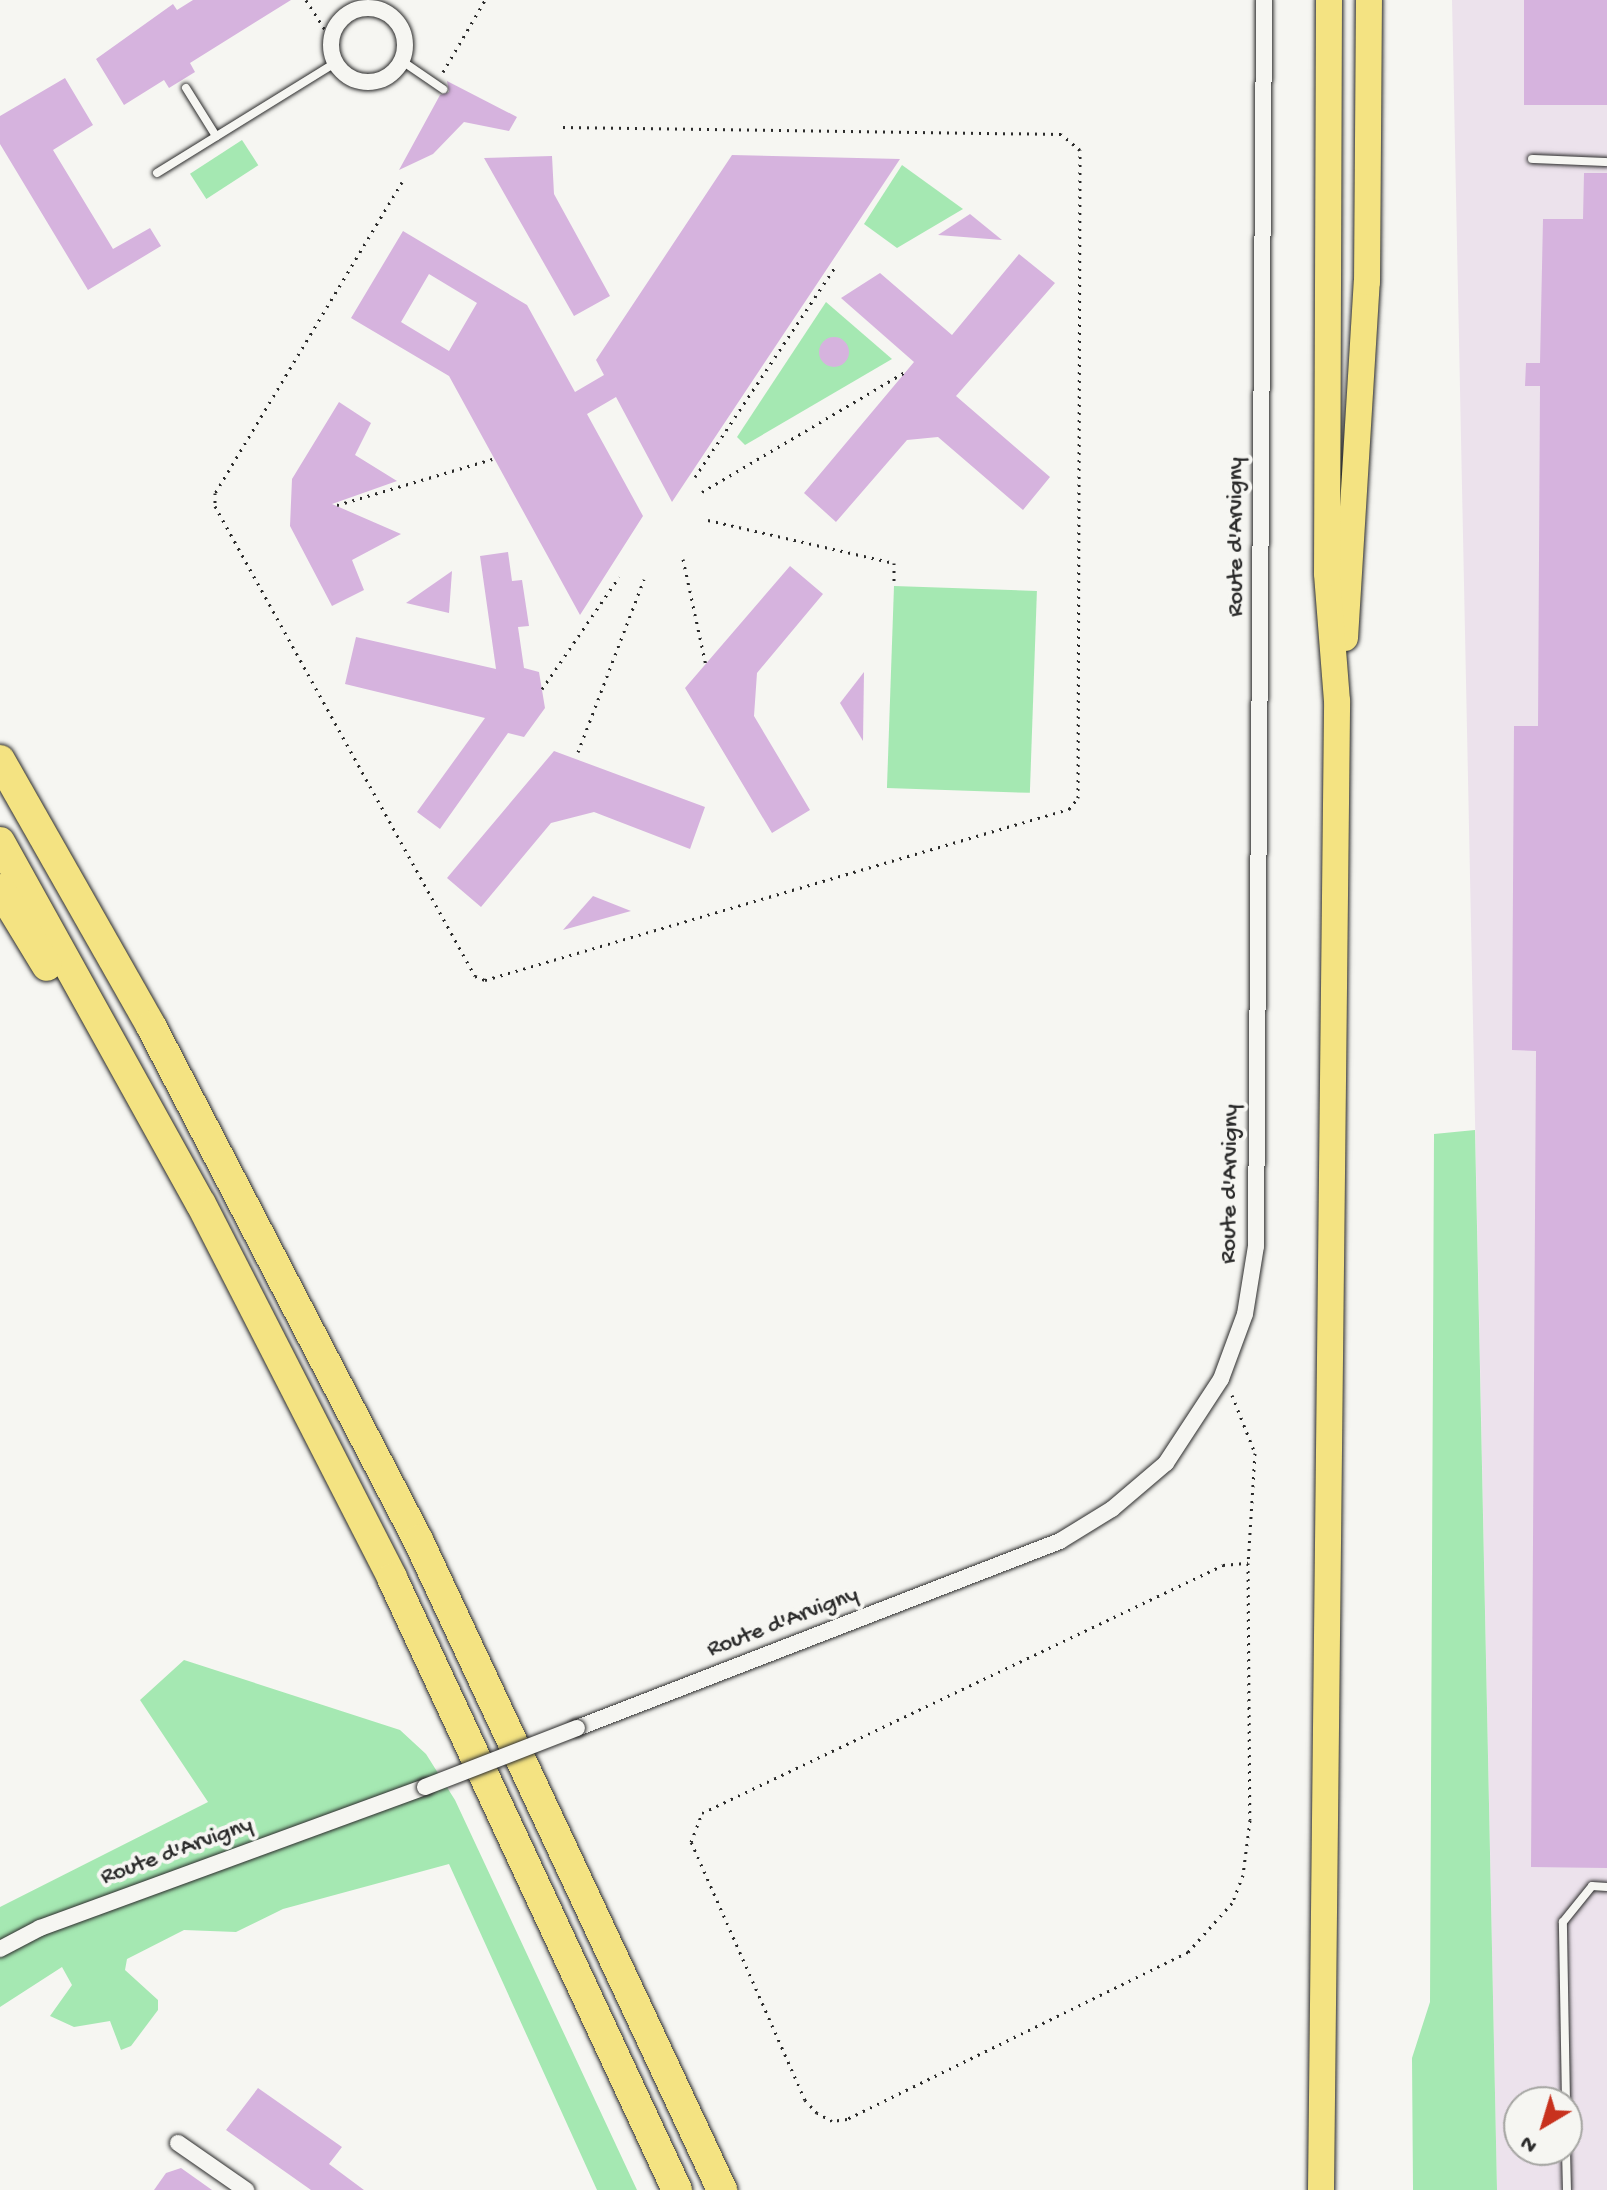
<!DOCTYPE html>
<html>
<head>
<meta charset="utf-8">
<style>
  body { margin:0 }
  #map { position:relative; width:1607px; height:2190px; overflow:hidden; background:#f6f6f2; font-family:"Gochi Hand",sans-serif }
  div>[style] { position:absolute }
  .built>* { inset:0; background:#ece2ec }
  .green>* { inset:0; background:#a5e8b2; transform-origin:0 0 }
  .building>* { inset:0; background:#d6b3de; transform-origin:0 0 }
  .round { border-radius:50% }
  .path>* { height:3px; margin-top:-1.5px; transform-origin:0; background:repeating-linear-gradient(90deg,#2b2b2b 0 2px,transparent 0 8px) }
  .roads { filter:drop-shadow(0 0 2px #2b2b2b) drop-shadow(0 0 2px #2b2b2b) }
  .service>* { height:8px; margin:-4px; padding:0 4px; transform-origin:4px; border-radius:4px; background:#f6f6f2 }
  .minor>* { height:16px; margin:-8px; padding:0 8px; transform-origin:8px; border-radius:8px; background:#f6f6f2 }
  .minor>.ring { margin:-8px; padding:0; box-sizing:content-box; background:none; border:16px solid #f6f6f2; border-radius:50% }
  .primary>* { height:26px; margin:-13px; padding:0 13px; transform-origin:13px; border-radius:13px; background:#f4e382 }
  .motorway>* { height:30px; margin:-15px; padding:0 15px; transform-origin:15px; border-radius:15px; background:#f4e382 }
  .bridges { filter:drop-shadow(0 0 2px #2b2b2b) drop-shadow(0 0 2px #2b2b2b) }
  .minor-bridge>* { height:16px; margin:-8px; padding:0 8px; transform-origin:8px; border-radius:8px; background:#f6f6f2 }
  span { translate:-50% -50%; white-space:nowrap; text-align:center; line-height:1.15; -webkit-text-stroke:8px #f6f6f2; paint-order:stroke }
  .street-label { font-size:24px; color:#2b2b2b }
  .north { position:absolute; left:1503px; top:2086px; width:80px; height:80px; box-sizing:border-box; background:#f6f6f2; border:2px solid #a5a5a2; border-radius:50%; rotate:218deg; font-size:22px; font-weight:700; line-height:32px; text-align:center; color:#2b2b2b }
  .north::after { content:''; display:block; margin:auto; width:28px; height:36px; background:#c8321e; clip-path:polygon(50% 0,100% 100%,50% 72%,0 100%) }
</style>
</head>
<body>
<div id="map">
  <div class="built">
    <i style="clip-path:polygon(evenodd,1452px 0,1607px 0,1607px 2190px,1497px 2190px,1452px 0,1519px 2102px,1567px 2102px,1567px 2150px,1519px 2150px,1519px 2102px)"></i>
  </div>
  <div class="green">
    <i style="left:242px;top:140px;width:30px;height:62px;rotate:57deg"></i>
    <i style="clip-path:polygon(902px 165px,963px 209px,897px 248px,864px 224px)"></i>
    <i style="clip-path:polygon(826px 302px,892px 359px,745px 445px,737px 437px)"></i>
    <i style="left:894px;top:586px;width:143px;height:202px;rotate:2deg"></i>
    <i style="clip-path:polygon(1475px 1130px,1497px 2190px,1413px 2190px,1412px 2058px,1430px 2002px,1434px 1134px)"></i>
    <i style="clip-path:polygon(184px 1660px,400px 1730px,426px 1754px,455px 1800px,637px 2190px,597px 2190px,449px 1864px,283px 1909px,236px 1932px,184px 1930px,127px 1959px,125px 1970px,158px 2000px,158px 2010px,131px 2046px,121px 2050px,110px 2021px,74px 2027px,50px 2016px,72px 1985px,62px 1967px,0 2007px,0 1907px,208px 1802px,140px 1700px)"></i>
  </div>
  <div class="building">
    <i style="clip-path:polygon(193px 0,291px 0,190px 63px,195px 72px,169px 88px,164px 80px,124px 105px,96px 59px,173px 4px,177px 10px)"></i>
    <i style="left:1524px;top:0;width:83px;height:105px"></i>
    <i style="clip-path:polygon(65px 78px,93px 125px,53px 150px,113px 249px,150px 228px,161px 246px,88px 290px,0 144px,0 116px)"></i>
    <i style="clip-path:polygon(447px 81px,517px 117px,509px 131px,464px 122px,433px 154px,399px 170px,440px 95px,449px 92px)"></i>
    <i style="clip-path:polygon(evenodd,732px 155px,900px 159px,672px 502px,616px 397px,587px 414px,643px 516px,580px 615px,449px 376px,351px 318px,403px 231px,527px 305px,575px 392px,604px 375px,596px 360px,732px 155px,429px 274px,477px 303px,449px 351px,401px 322px,429px 274px)"></i>
    <i style="clip-path:polygon(552px 156px,554px 194px,610px 296px,574px 316px,484px 158px)"></i>
    <i style="clip-path:polygon(1584px 173px,1607px 173px,1607px 1868px,1531px 1867px,1536px 1051px,1512px 1050px,1514px 726px,1538px 726px,1540px 386px,1525px 386px,1526px 363px,1540px 363px,1543px 219px,1583px 219px)"></i>
    <i style="clip-path:polygon(970px 214px,1002px 240px,938px 235px)"></i>
    <i style="clip-path:polygon(1019px 254px,1055px 283px,956px 396px,1050px 477px,1023px 510px,938px 437px,907px 440px,836px 522px,804px 493px,914px 362px,841px 298px,880px 273px,952px 335px)"></i>
    <i class="round" style="left:819px;top:337px;width:30px;height:30px"></i>
    <i style="clip-path:polygon(339px 402px,371px 423px,355px 455px,397px 481px,332px 504px,401px 534px,352px 560px,364px 590px,332px 606px,290px 526px,292px 479px)"></i>
    <i style="clip-path:polygon(508px 552px,512px 581px,522px 580px,529px 626px,518px 627px,524px 668px,539px 672px,545px 708px,524px 737px,508px 733px,440px 829px,417px 812px,485px 718px,345px 684px,356px 637px,496px 669px,480px 556px)"></i>
    <i style="clip-path:polygon(790px 566px,823px 594px,757px 673px,754px 716px,810px 810px,772px 833px,685px 688px)"></i>
    <i style="clip-path:polygon(452px 571px,449px 613px,406px 603px)"></i>
    <i style="clip-path:polygon(864px 672px,863px 741px,840px 703px)"></i>
    <i style="clip-path:polygon(554px 751px,705px 807px,690px 849px,594px 812px,551px 823px,481px 907px,447px 878px)"></i>
    <i style="clip-path:polygon(593px 896px,631px 911px,563px 930px)"></i>
    <i style="clip-path:polygon(258px 2088px,342px 2147px,329px 2164px,364px 2190px,311px 2190px,226px 2130px)"></i>
    <i style="clip-path:polygon(181px 2168px,212px 2190px,154px 2190px,166px 2173px)"></i>
  </div>
  <div class="path">
    <i style="left:306px;top:0;width:46px;rotate:57.3deg"></i>
    <i style="left:443px;top:72px;width:83px;rotate:-59.7deg"></i>
    <i style="left:402px;top:182px;width:363px;rotate:121deg"></i>
    <i style="left:215px;top:493px;width:13px;rotate:90deg"></i>
    <i style="left:215px;top:506px;width:537px;rotate:61.05deg"></i>
    <i style="left:475px;top:976px;width:11px;rotate:22deg"></i>
    <i style="left:485px;top:980px;width:609px;rotate:-16.32deg"></i>
    <i style="left:1069px;top:809px;width:14px;rotate:-51deg"></i>
    <i style="left:1078px;top:798px;width:648px;rotate:-89.82deg"></i>
    <i style="left:1080px;top:150px;width:25px;rotate:-140deg"></i>
    <i style="left:1061px;top:134px;width:500px;rotate:-179.2deg"></i>
    <i style="left:695px;top:477px;width:252px;rotate:-56.3deg"></i>
    <i style="left:702px;top:492px;width:238px;rotate:-30.6deg"></i>
    <i style="left:337px;top:505px;width:162px;rotate:-16.5deg"></i>
    <i style="left:708px;top:520px;width:191px;rotate:13deg"></i>
    <i style="left:894px;top:563px;width:23px;rotate:90deg"></i>
    <i style="left:683px;top:559px;width:108px;rotate:77.8deg"></i>
    <i style="left:542px;top:689px;width:136px;rotate:-55.5deg"></i>
    <i style="left:578px;top:752px;width:185px;rotate:-69.1deg"></i>
    <i style="left:1232px;top:1395px;width:62px;rotate:68.4deg"></i>
    <i style="left:1255px;top:1453px;width:110px;rotate:93.6deg"></i>
    <i style="left:1248px;top:1563px;width:257px;rotate:89.6deg"></i>
    <i style="left:1250px;top:1820px;width:55px;rotate:97.3deg"></i>
    <i style="left:1243px;top:1875px;width:30px;rotate:111deg"></i>
    <i style="left:1232px;top:1903px;width:66px;rotate:131.9deg"></i>
    <i style="left:1188px;top:1952px;width:380px;rotate:153.9deg"></i>
    <i style="left:847px;top:2119px;width:15px;rotate:172deg"></i>
    <i style="left:832px;top:2121px;width:17px;rotate:-152deg"></i>
    <i style="left:817px;top:2113px;width:18px;rotate:-133deg"></i>
    <i style="left:805px;top:2100px;width:282px;rotate:-113.8deg"></i>
    <i style="left:691px;top:1842px;width:31px;rotate:-69deg"></i>
    <i style="left:702px;top:1813px;width:577px;rotate:-25.45deg"></i>
    <i style="left:1223px;top:1565px;width:25px;rotate:-5deg"></i>
  </div>
  <div class="roads">
    <div class="service">
      <i style="left:402px;top:61px;width:50px;rotate:34.3deg"></i>
      <i style="left:186px;top:88px;width:57px;rotate:58deg"></i>
      <i style="left:1532px;top:159px;width:75px;rotate:2.3deg"></i>
      <i style="left:157px;top:173px;width:209px;rotate:-31.7deg"></i>
      <i style="left:1566px;top:2102px;width:180px;rotate:-91deg"></i>
      <i style="left:1563px;top:1922px;width:46px;rotate:-51.1deg"></i>
      <i style="left:1592px;top:1886px;width:15px;rotate:4deg"></i>
      <i style="left:1566px;top:2150px;width:40px;rotate:88.6deg"></i>
    </div>
    <div class="minor">
      <i class="ring" style="left:331px;top:8px;width:58px;height:58px"></i>
      <i style="left:577px;top:1728px;width:518px;rotate:-21.16deg"></i>
      <i style="left:1060px;top:1541px;width:61px;rotate:-31.6deg"></i>
      <i style="left:1112px;top:1509px;width:71px;rotate:-40.4deg"></i>
      <i style="left:1166px;top:1463px;width:100px;rotate:-56.8deg"></i>
      <i style="left:1221px;top:1379px;width:69px;rotate:-69.7deg"></i>
      <i style="left:1245px;top:1314px;width:69px;rotate:-80.8deg"></i>
      <i style="left:1256px;top:1246px;width:1246px;rotate:-89.63deg"></i>
      <i style="left:0;top:1949px;width:45px;rotate:-27.7deg"></i>
      <i style="left:40px;top:1928px;width:410px;rotate:-20.1deg"></i>
      <i style="left:178px;top:2143px;width:83px;rotate:34.7deg"></i>
    </div>
    <div class="primary">
      <i style="left:1345px;top:638px;width:357px;rotate:-86.5deg"></i>
      <i style="left:1367px;top:282px;width:282px;rotate:-89.6deg"></i>
      <i style="left:1321px;top:2190px;width:1489px;rotate:-89.38deg"></i>
      <i style="left:1337px;top:701px;width:128px;rotate:-94.5deg"></i>
      <i style="left:1327px;top:573px;width:573px;rotate:-89.8deg"></i>
    </div>
    <div class="motorway">
      <i style="left:0;top:760px;width:306px;rotate:60.4deg"></i>
      <i style="left:151px;top:1026px;width:579px;rotate:62.55deg"></i>
      <i style="left:418px;top:1540px;width:718px;rotate:64.93deg"></i>
      <i style="left:0;top:842px;width:414px;rotate:61deg"></i>
      <i style="left:201px;top:1204px;width:420px;rotate:62.9deg"></i>
      <i style="left:392px;top:1578px;width:675px;rotate:65.03deg"></i>
      <i style="left:0;top:889px;width:90px;rotate:58.6deg"></i>
    </div>
  </div>
  <div class="bridges">
    <div class="minor-bridge">
      <i style="left:425px;top:1787px;width:163px;rotate:-21.2deg"></i>
    </div>
  </div>
  <div class="street-label">
    <span style="left:1237px;top:537px;rotate:-90deg">Route d'Arvigny</span>
    <span style="left:1231px;top:1184px;rotate:-89deg">Route d'Arvigny</span>
    <span style="left:783px;top:1623px;rotate:-21deg">Route d'Arvigny</span>
    <span style="left:177px;top:1852px;rotate:-20deg">Route d'Arvigny</span>
  </div>
  <div class="north">N</div>
</div>
</body>
</html>
